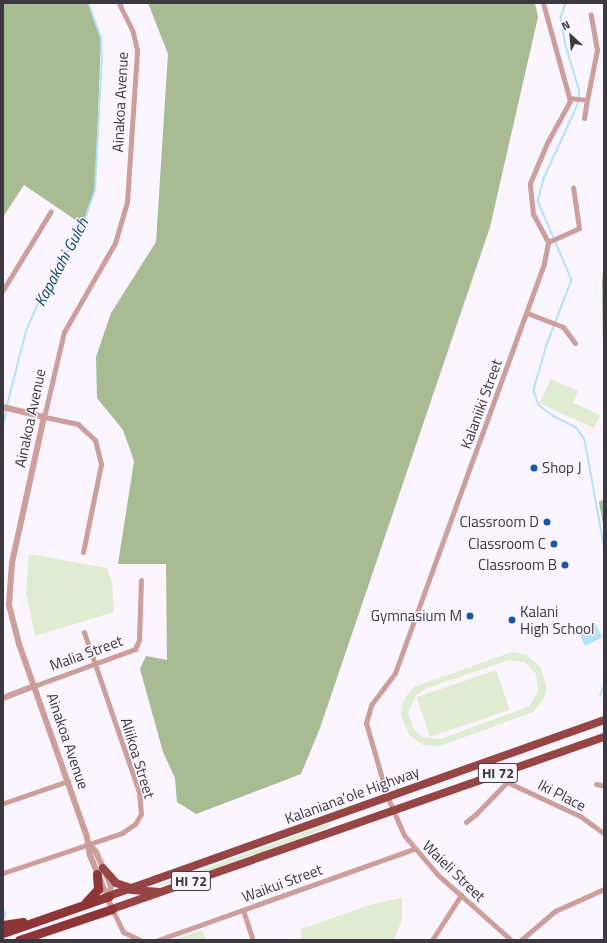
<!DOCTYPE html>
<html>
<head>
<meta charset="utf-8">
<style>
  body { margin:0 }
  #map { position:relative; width:607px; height:943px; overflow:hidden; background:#faf5fe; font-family:"Titillium Web",sans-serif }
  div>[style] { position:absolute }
  .green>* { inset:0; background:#dfecd1; transform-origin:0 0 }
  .forest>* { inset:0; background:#a8bb92 }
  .water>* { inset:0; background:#b4e1fc; transform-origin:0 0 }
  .stream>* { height:1.5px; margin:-0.75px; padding:0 0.75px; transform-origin:0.75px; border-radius:0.75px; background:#b4e1fc }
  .minor>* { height:5px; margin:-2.5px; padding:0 2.5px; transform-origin:2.5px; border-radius:2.5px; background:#cc9e9c }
  .tertiary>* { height:6px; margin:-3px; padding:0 3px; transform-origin:3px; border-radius:3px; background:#cc9e9c }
  .trunk>* { height:8px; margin:-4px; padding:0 4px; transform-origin:4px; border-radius:4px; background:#964444 }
  .motorway>* { height:9px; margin:-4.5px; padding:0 4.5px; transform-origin:4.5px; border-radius:4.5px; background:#8d3537 }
  .dots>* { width:11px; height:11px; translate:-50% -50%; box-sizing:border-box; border:2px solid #faf5fe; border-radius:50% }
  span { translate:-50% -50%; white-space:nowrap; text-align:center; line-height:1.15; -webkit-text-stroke:3px #faf5fe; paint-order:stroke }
  .shield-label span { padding:1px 3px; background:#faf5fe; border:1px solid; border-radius:3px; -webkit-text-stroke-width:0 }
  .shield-label { font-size:14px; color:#3c3840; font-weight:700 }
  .street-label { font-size:15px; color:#3c3840 }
  .poi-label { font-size:15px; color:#3c3840 }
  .left { translate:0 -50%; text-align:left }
  .right { translate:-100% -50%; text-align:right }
  .water-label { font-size:16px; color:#0e4762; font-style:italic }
  .frame { position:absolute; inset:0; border:4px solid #3c3840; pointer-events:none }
  .north { position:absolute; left:551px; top:16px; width:40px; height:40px; -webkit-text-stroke:3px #faf5fe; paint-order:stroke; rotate:334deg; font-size:11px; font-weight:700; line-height:16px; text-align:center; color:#3c3840 }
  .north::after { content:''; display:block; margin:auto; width:14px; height:18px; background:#3c3840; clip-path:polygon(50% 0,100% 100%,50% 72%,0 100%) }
</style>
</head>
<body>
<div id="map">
  <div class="green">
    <i style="clip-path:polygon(551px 379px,578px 391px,573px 403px,600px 415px,594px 428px,539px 403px)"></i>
    <i style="clip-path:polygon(29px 554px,107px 568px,112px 582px,114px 612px,35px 636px,26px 591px)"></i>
    <i style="clip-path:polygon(evenodd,512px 652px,527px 655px,541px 668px,547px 690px,543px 700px,533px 712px,440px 746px,423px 745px,409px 735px,401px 716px,402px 705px,407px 695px,414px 687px,512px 652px,509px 660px,525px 662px,536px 674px,538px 692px,529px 706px,441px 739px,422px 737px,414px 730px,408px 713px,416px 695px,425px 689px,509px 660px)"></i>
    <i style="left:496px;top:670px;width:42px;height:84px;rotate:71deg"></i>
    <i style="clip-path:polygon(333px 822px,328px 827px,293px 841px,192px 877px,154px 887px)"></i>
    <i style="clip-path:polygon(402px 898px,402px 920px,394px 940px,301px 940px,301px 929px,373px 904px)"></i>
    <i style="clip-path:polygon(202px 930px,206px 940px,172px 940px,173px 940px)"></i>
  </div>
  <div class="forest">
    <i style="clip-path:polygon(3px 3px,88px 3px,101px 38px,95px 190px,83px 225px,24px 185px,3px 217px)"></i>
    <i style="clip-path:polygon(148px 3px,535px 3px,538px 17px,490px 227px,320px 728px,301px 774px,196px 814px,177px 802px,175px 778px,163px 752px,140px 669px,146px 656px,167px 660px,166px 564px,118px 564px,134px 461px,123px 430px,97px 398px,96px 357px,111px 313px,156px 242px,168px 54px)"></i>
    <i style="clip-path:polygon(604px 263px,604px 413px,602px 281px)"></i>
    <i style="clip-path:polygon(604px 499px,604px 530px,599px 502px)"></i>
  </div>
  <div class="water">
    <i style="left:595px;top:623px;width:16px;height:19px;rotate:63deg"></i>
  </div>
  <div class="stream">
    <i style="left:566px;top:3px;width:16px;rotate:108deg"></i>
    <i style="left:561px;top:18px;width:28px;rotate:80deg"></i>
    <i style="left:566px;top:46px;width:48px;rotate:73.1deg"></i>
    <i style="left:580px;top:92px;width:13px;rotate:99deg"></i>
    <i style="left:578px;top:105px;width:81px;rotate:114.7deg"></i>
    <i style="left:544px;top:179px;width:23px;rotate:105deg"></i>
    <i style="left:538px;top:201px;width:86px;rotate:66.7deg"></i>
    <i style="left:572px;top:280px;width:70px;rotate:111deg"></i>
    <i style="left:547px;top:345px;width:47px;rotate:106.1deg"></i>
    <i style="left:534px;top:390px;width:16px;rotate:72deg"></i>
    <i style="left:539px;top:405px;width:18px;rotate:38deg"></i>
    <i style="left:553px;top:416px;width:25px;rotate:26deg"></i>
    <i style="left:576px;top:427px;width:16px;rotate:55deg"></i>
    <i style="left:585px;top:440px;width:107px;rotate:79.7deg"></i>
    <i style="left:7px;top:406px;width:77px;rotate:-75.8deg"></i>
    <i style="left:26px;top:331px;width:35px;rotate:-66deg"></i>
    <i style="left:40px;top:299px;width:86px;rotate:-59.8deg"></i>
    <i style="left:83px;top:225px;width:37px;rotate:-71deg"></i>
    <i style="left:95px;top:190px;width:133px;rotate:-87deg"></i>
    <i style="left:102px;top:57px;width:19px;rotate:-93deg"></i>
    <i style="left:101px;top:38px;width:37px;rotate:-110deg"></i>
    <i style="left:3px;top:425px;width:16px;rotate:-76deg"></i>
    <i style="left:600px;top:696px;width:12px;rotate:-70deg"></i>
    <i style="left:3px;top:906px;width:11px;rotate:75deg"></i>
  </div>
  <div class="minor">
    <i style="left:569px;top:98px;width:18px;rotate:6deg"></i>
    <i style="left:587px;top:100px;width:51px;rotate:-78.7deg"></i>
    <i style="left:597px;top:50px;width:36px;rotate:-100deg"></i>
    <i style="left:584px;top:118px;width:18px;rotate:-81deg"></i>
    <i style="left:548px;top:242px;width:34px;rotate:-24deg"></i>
    <i style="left:579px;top:228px;width:41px;rotate:-98.3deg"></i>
    <i style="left:3px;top:290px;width:92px;rotate:-58.7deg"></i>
    <i style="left:527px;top:313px;width:39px;rotate:21deg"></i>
    <i style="left:563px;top:327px;width:20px;rotate:53deg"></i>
    <i style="left:83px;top:552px;width:90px;rotate:-78.4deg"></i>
    <i style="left:101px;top:464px;width:25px;rotate:-104deg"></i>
    <i style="left:95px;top:440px;width:23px;rotate:-137deg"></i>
    <i style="left:78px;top:424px;width:35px;rotate:-168deg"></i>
    <i style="left:44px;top:417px;width:87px;rotate:-76.8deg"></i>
    <i style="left:64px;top:332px;width:103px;rotate:-60.2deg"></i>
    <i style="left:115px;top:243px;width:43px;rotate:-73.7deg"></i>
    <i style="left:127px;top:202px;width:152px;rotate:-86.2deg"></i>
    <i style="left:137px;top:50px;width:18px;rotate:-103deg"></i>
    <i style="left:133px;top:32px;width:32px;rotate:-116deg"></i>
    <i style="left:34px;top:686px;width:108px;rotate:-20.1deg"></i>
    <i style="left:135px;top:649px;width:10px;rotate:-66deg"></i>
    <i style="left:139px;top:640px;width:60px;rotate:-88.1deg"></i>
    <i style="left:504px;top:772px;width:10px;rotate:73deg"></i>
    <i style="left:507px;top:782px;width:81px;rotate:25deg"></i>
    <i style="left:580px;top:816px;width:29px;rotate:36deg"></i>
    <i style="left:596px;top:784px;width:8px;rotate:14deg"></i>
    <i style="left:4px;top:803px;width:68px;rotate:-19deg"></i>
    <i style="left:466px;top:822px;width:13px;rotate:-39deg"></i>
    <i style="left:476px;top:814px;width:45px;rotate:-45.9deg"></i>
    <i style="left:3px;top:873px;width:126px;rotate:-18.6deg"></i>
    <i style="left:122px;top:833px;width:16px;rotate:-35deg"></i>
    <i style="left:135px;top:824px;width:12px;rotate:-59deg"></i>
    <i style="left:141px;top:814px;width:22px;rotate:-95deg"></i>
    <i style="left:139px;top:792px;width:169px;rotate:-109deg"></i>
    <i style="left:112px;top:909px;width:25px;rotate:64deg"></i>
    <i style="left:123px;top:932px;width:19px;rotate:25deg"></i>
    <i style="left:243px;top:910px;width:32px;rotate:72deg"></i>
    <i style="left:158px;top:940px;width:271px;rotate:-19.6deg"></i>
    <i style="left:432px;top:940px;width:54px;rotate:-57.2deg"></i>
    <i style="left:511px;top:940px;width:98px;rotate:-138.3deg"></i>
    <i style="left:438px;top:875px;width:52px;rotate:-130.4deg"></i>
    <i style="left:404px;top:835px;width:43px;rotate:-113.6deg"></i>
    <i style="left:387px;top:796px;width:76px;rotate:-106deg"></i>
    <i style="left:366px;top:723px;width:19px;rotate:-74deg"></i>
    <i style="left:371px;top:705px;width:40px;rotate:-53deg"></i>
    <i style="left:395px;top:673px;width:436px;rotate:-70deg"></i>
    <i style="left:544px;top:263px;width:21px;rotate:-79deg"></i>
    <i style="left:548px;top:242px;width:32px;rotate:-118deg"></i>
    <i style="left:533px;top:214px;width:31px;rotate:-96deg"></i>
    <i style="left:530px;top:183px;width:43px;rotate:-67deg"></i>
    <i style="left:547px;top:143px;width:48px;rotate:-61.3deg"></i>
    <i style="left:570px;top:101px;width:102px;rotate:-105.4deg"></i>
    <i style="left:521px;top:940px;width:45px;rotate:-40.5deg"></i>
    <i style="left:555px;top:911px;width:54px;rotate:-24.2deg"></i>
  </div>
  <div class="tertiary">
    <i style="left:3px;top:407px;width:42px;rotate:13.7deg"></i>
    <i style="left:44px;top:417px;width:149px;rotate:102.4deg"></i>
    <i style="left:12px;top:563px;width:42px;rotate:94.1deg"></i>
    <i style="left:9px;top:605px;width:40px;rotate:75.6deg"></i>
    <i style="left:19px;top:644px;width:205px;rotate:70.6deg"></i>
    <i style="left:87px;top:837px;width:18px;rotate:81deg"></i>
    <i style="left:90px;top:855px;width:58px;rotate:67.8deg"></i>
    <i style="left:3px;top:698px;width:33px;rotate:-21deg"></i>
    <i style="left:89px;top:844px;width:11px;rotate:49deg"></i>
    <i style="left:96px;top:852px;width:37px;rotate:66deg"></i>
    <i style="left:111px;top:886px;width:10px;rotate:101deg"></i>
  </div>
  <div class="trunk">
    <i style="left:103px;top:868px;width:20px;rotate:49deg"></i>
    <i style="left:116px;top:883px;width:16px;rotate:18deg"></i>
    <i style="left:131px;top:890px;width:26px;rotate:4deg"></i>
    <i style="left:109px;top:896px;width:525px;rotate:-19.57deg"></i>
    <i style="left:112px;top:909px;width:521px;rotate:-19.27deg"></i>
  </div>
  <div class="motorway">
    <i style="left:86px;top:902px;width:18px;rotate:-47deg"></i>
    <i style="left:98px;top:889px;width:15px;rotate:-94deg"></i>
    <i style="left:3px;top:925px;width:20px;rotate:-9deg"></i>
    <i style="left:3px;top:933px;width:112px;rotate:-19.2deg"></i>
    <i style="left:19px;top:940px;width:98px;rotate:-18.4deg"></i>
  </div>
  <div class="dots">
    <i style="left:534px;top:468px;background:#1a57a8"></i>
    <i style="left:547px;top:522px;background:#1a57a8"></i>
    <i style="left:554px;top:544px;background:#1a57a8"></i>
    <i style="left:565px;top:565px;background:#1a57a8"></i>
    <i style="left:470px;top:616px;background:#1a57a8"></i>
    <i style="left:512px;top:620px;background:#1a57a8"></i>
  </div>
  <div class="shield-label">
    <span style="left:498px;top:773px">HI 72</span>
    <span style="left:191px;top:881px">HI 72</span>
  </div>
  <div class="street-label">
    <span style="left:120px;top:102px;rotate:-87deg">Ainakoa Avenue</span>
    <span style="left:481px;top:404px;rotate:-70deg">Kalaniiki Street</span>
    <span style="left:30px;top:418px;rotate:-78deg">Ainakoa Avenue</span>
    <span style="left:86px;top:653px;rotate:-20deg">Malia Street</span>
    <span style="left:68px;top:741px;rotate:71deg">Ainakoa Avenue</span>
    <span style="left:138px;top:758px;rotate:73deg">Aliikoa Street</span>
    <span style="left:352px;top:795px;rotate:-20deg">Kalaniana’ole Highway</span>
    <span style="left:562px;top:795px;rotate:27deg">Iki Place</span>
    <span style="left:454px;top:871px;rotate:44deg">Waieli Street</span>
    <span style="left:282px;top:883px;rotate:-20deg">Waikui Street</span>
  </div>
  <div class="poi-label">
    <span class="left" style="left:542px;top:468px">Shop J</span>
    <span class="right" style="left:539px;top:522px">Classroom D</span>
    <span class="right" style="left:546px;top:544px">Classroom C</span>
    <span class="right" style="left:557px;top:565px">Classroom B</span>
    <span class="left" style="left:520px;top:620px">Kalani<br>High School</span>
    <span class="right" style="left:462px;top:616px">Gymnasium M</span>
  </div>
  <div class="water-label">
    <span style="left:61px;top:262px;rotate:-62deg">Kapakahi Gulch</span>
  </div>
  <div class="frame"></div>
  <div class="north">N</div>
</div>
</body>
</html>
